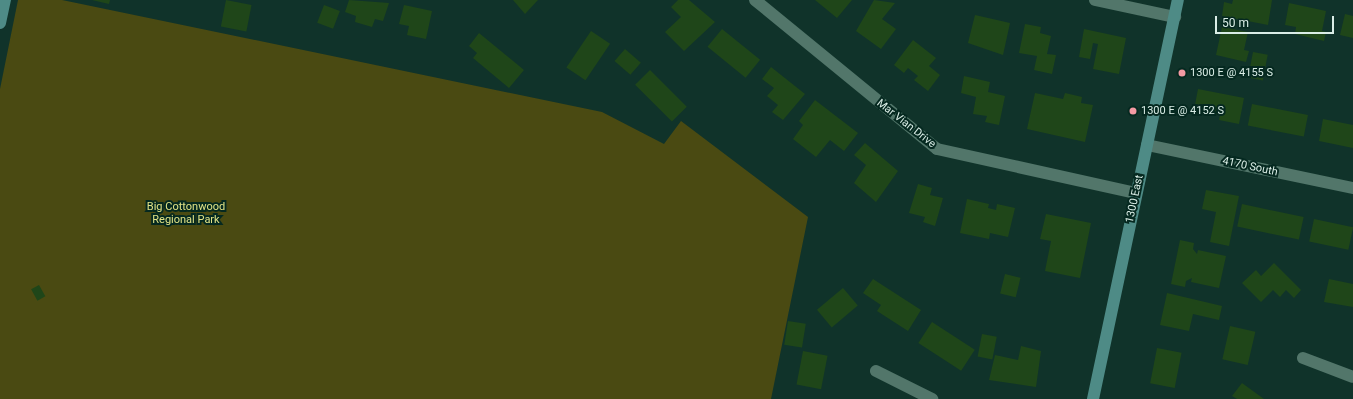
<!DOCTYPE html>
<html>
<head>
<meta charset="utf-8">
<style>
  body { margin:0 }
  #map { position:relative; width:1353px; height:399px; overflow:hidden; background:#10332a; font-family:Roboto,sans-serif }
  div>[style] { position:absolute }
  .green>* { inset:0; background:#4a4a12 }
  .building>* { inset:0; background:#1f4619; transform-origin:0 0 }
  .street>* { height:12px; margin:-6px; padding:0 6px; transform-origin:6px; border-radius:6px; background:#52766a }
  .secondary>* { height:12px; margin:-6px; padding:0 6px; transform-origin:6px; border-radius:6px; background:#4e8b86 }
  .dots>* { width:11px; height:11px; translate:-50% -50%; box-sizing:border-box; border:2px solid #052920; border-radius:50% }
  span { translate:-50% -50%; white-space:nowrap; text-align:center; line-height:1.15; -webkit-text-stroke:4px #052920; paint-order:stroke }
  .poi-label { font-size:11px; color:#daede6 }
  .left { translate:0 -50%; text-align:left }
  .street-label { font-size:11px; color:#daede6 }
  .park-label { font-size:11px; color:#e0e286 }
  .scale { position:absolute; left:1215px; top:16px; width:119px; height:18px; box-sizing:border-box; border:2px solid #daede6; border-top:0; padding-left:5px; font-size:12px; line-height:14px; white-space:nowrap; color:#daede6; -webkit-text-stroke:3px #052920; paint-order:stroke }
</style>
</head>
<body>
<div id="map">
  <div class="green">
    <i style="clip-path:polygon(18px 0,62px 0,602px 112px,664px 144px,681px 121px,808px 217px,771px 399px,0 399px,0 89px)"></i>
  </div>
  <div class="building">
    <i style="clip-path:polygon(92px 0,110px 0,109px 4px)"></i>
    <i style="left:226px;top:0;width:26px;height:27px;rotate:11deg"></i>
    <i style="clip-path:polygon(349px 0,389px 3px,383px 21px,375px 19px,372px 27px,355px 22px,356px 16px,345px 12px)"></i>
    <i style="clip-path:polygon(513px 0,538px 0,525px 14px)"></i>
    <i style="clip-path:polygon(678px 0,689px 0,715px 22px,684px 51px,665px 32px,681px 17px,671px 7px)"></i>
    <i style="clip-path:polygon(815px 0,852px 0,837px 18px)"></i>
    <i style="clip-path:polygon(874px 0,895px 3px,882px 19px,896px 29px,881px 49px,856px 31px)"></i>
    <i style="clip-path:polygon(1233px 0,1272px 0,1268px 25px,1222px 16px,1224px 2px,1232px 4px)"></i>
    <i style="clip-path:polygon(1289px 3px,1326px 11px,1322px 31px,1326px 32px,1324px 41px,1295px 34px,1296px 27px,1285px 25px)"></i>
    <i style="left:324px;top:5px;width:17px;height:19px;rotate:21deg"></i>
    <i style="clip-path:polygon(404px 5px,432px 11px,426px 39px,407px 35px,409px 26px,399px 24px)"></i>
    <i style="clip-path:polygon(1345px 14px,1353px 16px,1353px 38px,1340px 35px)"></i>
    <i style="clip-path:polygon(975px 15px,1010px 23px,1003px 55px,968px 43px)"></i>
    <i style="clip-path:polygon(1025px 24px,1041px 27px,1040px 33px,1051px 36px,1047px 54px,1056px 55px,1052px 74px,1034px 70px,1037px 56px,1019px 53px)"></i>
    <i style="clip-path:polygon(1222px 27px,1248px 32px,1244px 50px,1249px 51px,1246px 62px,1216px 55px)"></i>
    <i style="left:722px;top:29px;width:49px;height:23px;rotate:39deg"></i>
    <i style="clip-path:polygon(1084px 29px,1126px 38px,1119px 74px,1093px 69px,1098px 44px,1093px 43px,1090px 59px,1079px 57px)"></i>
    <i style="left:591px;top:31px;width:23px;height:44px;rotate:34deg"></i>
    <i style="clip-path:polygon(479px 33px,524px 70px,509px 88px,473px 58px,477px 53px,469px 46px)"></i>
    <i style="clip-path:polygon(913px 40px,936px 58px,929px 66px,940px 75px,928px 91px,914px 80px,918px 76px,908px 68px,904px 73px,894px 65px)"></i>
    <i style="left:625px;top:49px;width:21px;height:16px;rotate:41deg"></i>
    <i style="left:1253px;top:52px;width:15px;height:26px;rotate:11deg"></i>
    <i style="clip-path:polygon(771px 67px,805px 94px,783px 120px,772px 112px,778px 105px,767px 96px,774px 88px,762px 79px)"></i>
    <i style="left:650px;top:70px;width:52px;height:21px;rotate:45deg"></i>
    <i style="clip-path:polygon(964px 76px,990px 82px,988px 92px,1005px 96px,999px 125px,985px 122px,987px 116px,973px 114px,976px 97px,961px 93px)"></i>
    <i style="clip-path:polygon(1198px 89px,1244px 98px,1239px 124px,1219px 120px,1220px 115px,1194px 110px)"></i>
    <i style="clip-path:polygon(1035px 93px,1063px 99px,1065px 93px,1082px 97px,1081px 103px,1093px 105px,1085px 142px,1027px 129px)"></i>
    <i style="clip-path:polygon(815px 100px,858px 133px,844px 151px,830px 140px,816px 157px,793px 139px,803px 125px,799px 121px)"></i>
    <i style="left:1252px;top:104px;width:57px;height:22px;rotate:11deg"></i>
    <i style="clip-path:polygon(1323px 119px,1353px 125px,1353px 148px,1319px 141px)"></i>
    <i style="clip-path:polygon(865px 143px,898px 171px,876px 202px,854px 183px,866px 165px,854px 155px)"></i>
    <i style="clip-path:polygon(918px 184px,932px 188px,930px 195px,943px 198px,935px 226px,923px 222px,925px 217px,909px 213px)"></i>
    <i style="clip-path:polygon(1206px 190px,1239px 196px,1229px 246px,1210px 242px,1216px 212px,1202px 209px)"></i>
    <i style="clip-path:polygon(967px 199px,989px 204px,988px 208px,996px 210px,997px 204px,1015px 208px,1008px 237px,990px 233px,989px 239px,960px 233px)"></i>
    <i style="left:1242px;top:204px;width:63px;height:23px;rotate:12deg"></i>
    <i style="clip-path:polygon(1046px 214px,1091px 223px,1080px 278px,1045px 271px,1051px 241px,1040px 239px)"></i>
    <i style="left:1314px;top:219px;width:40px;height:23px;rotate:12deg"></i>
    <i style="clip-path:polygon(1180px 240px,1194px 243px,1193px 249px,1197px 254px,1198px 250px,1226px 256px,1219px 288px,1191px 282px,1192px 278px,1186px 281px,1185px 287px,1171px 284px)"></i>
    <i style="clip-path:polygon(1274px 263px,1301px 290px,1294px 298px,1286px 290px,1280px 297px,1273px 290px,1261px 302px,1242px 283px,1256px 270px,1261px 276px)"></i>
    <i style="left:1005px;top:274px;width:16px;height:20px;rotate:14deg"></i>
    <i style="clip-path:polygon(873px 279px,921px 310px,908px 331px,877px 311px,881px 305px,863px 293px)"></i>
    <i style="clip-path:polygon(1329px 279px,1353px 284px,1353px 307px,1324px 302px)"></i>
    <i style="left:39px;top:285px;width:13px;height:9px;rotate:61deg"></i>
    <i style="left:843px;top:288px;width:23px;height:34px;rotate:50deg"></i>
    <i style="clip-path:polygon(1167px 293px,1222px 306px,1219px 320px,1193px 314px,1189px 331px,1160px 325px)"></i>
    <i style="left:788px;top:321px;width:18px;height:24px;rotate:9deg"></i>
    <i style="left:932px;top:322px;width:51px;height:25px;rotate:33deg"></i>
    <i style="left:1230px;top:326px;width:26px;height:34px;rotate:13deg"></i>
    <i style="left:982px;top:334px;width:15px;height:23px;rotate:11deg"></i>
    <i style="clip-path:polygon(1021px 346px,1041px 351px,1036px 387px,989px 380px,995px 355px,1018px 360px)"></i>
    <i style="left:1157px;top:348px;width:25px;height:36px;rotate:11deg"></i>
    <i style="left:803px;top:351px;width:25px;height:34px;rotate:11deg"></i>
    <i style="clip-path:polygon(1242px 383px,1264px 399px,1237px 399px,1232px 396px)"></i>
  </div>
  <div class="street">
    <i style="left:755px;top:0;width:235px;rotate:39.3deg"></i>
    <i style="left:937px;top:149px;width:204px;rotate:12.5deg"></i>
    <i style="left:1095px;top:0;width:82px;rotate:12deg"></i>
    <i style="left:1147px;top:145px;width:210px;rotate:11.8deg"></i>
    <i style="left:1303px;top:358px;width:53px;rotate:20.8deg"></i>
    <i style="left:876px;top:371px;width:63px;rotate:26.6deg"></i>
  </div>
  <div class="secondary">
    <i style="left:0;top:23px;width:24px;rotate:-78deg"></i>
    <i style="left:1093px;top:399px;width:408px;rotate:-78deg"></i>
  </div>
  <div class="dots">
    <i style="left:1182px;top:73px;background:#f49aa3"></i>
    <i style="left:1133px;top:111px;background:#f49aa3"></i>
  </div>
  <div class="poi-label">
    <span class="left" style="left:1190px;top:73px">1300 E @ 4155 S</span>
    <span class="left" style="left:1141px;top:111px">1300 E @ 4152 S</span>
  </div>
  <div class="street-label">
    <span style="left:906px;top:124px;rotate:38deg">Mar Vian Drive</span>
    <span style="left:1250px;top:167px;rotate:12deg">4170 South</span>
    <span style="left:1135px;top:199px;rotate:-78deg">1300 East</span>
  </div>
  <div class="park-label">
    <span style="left:186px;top:214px">Big Cottonwood<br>Regional Park</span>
  </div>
  <div class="scale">50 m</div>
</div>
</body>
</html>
